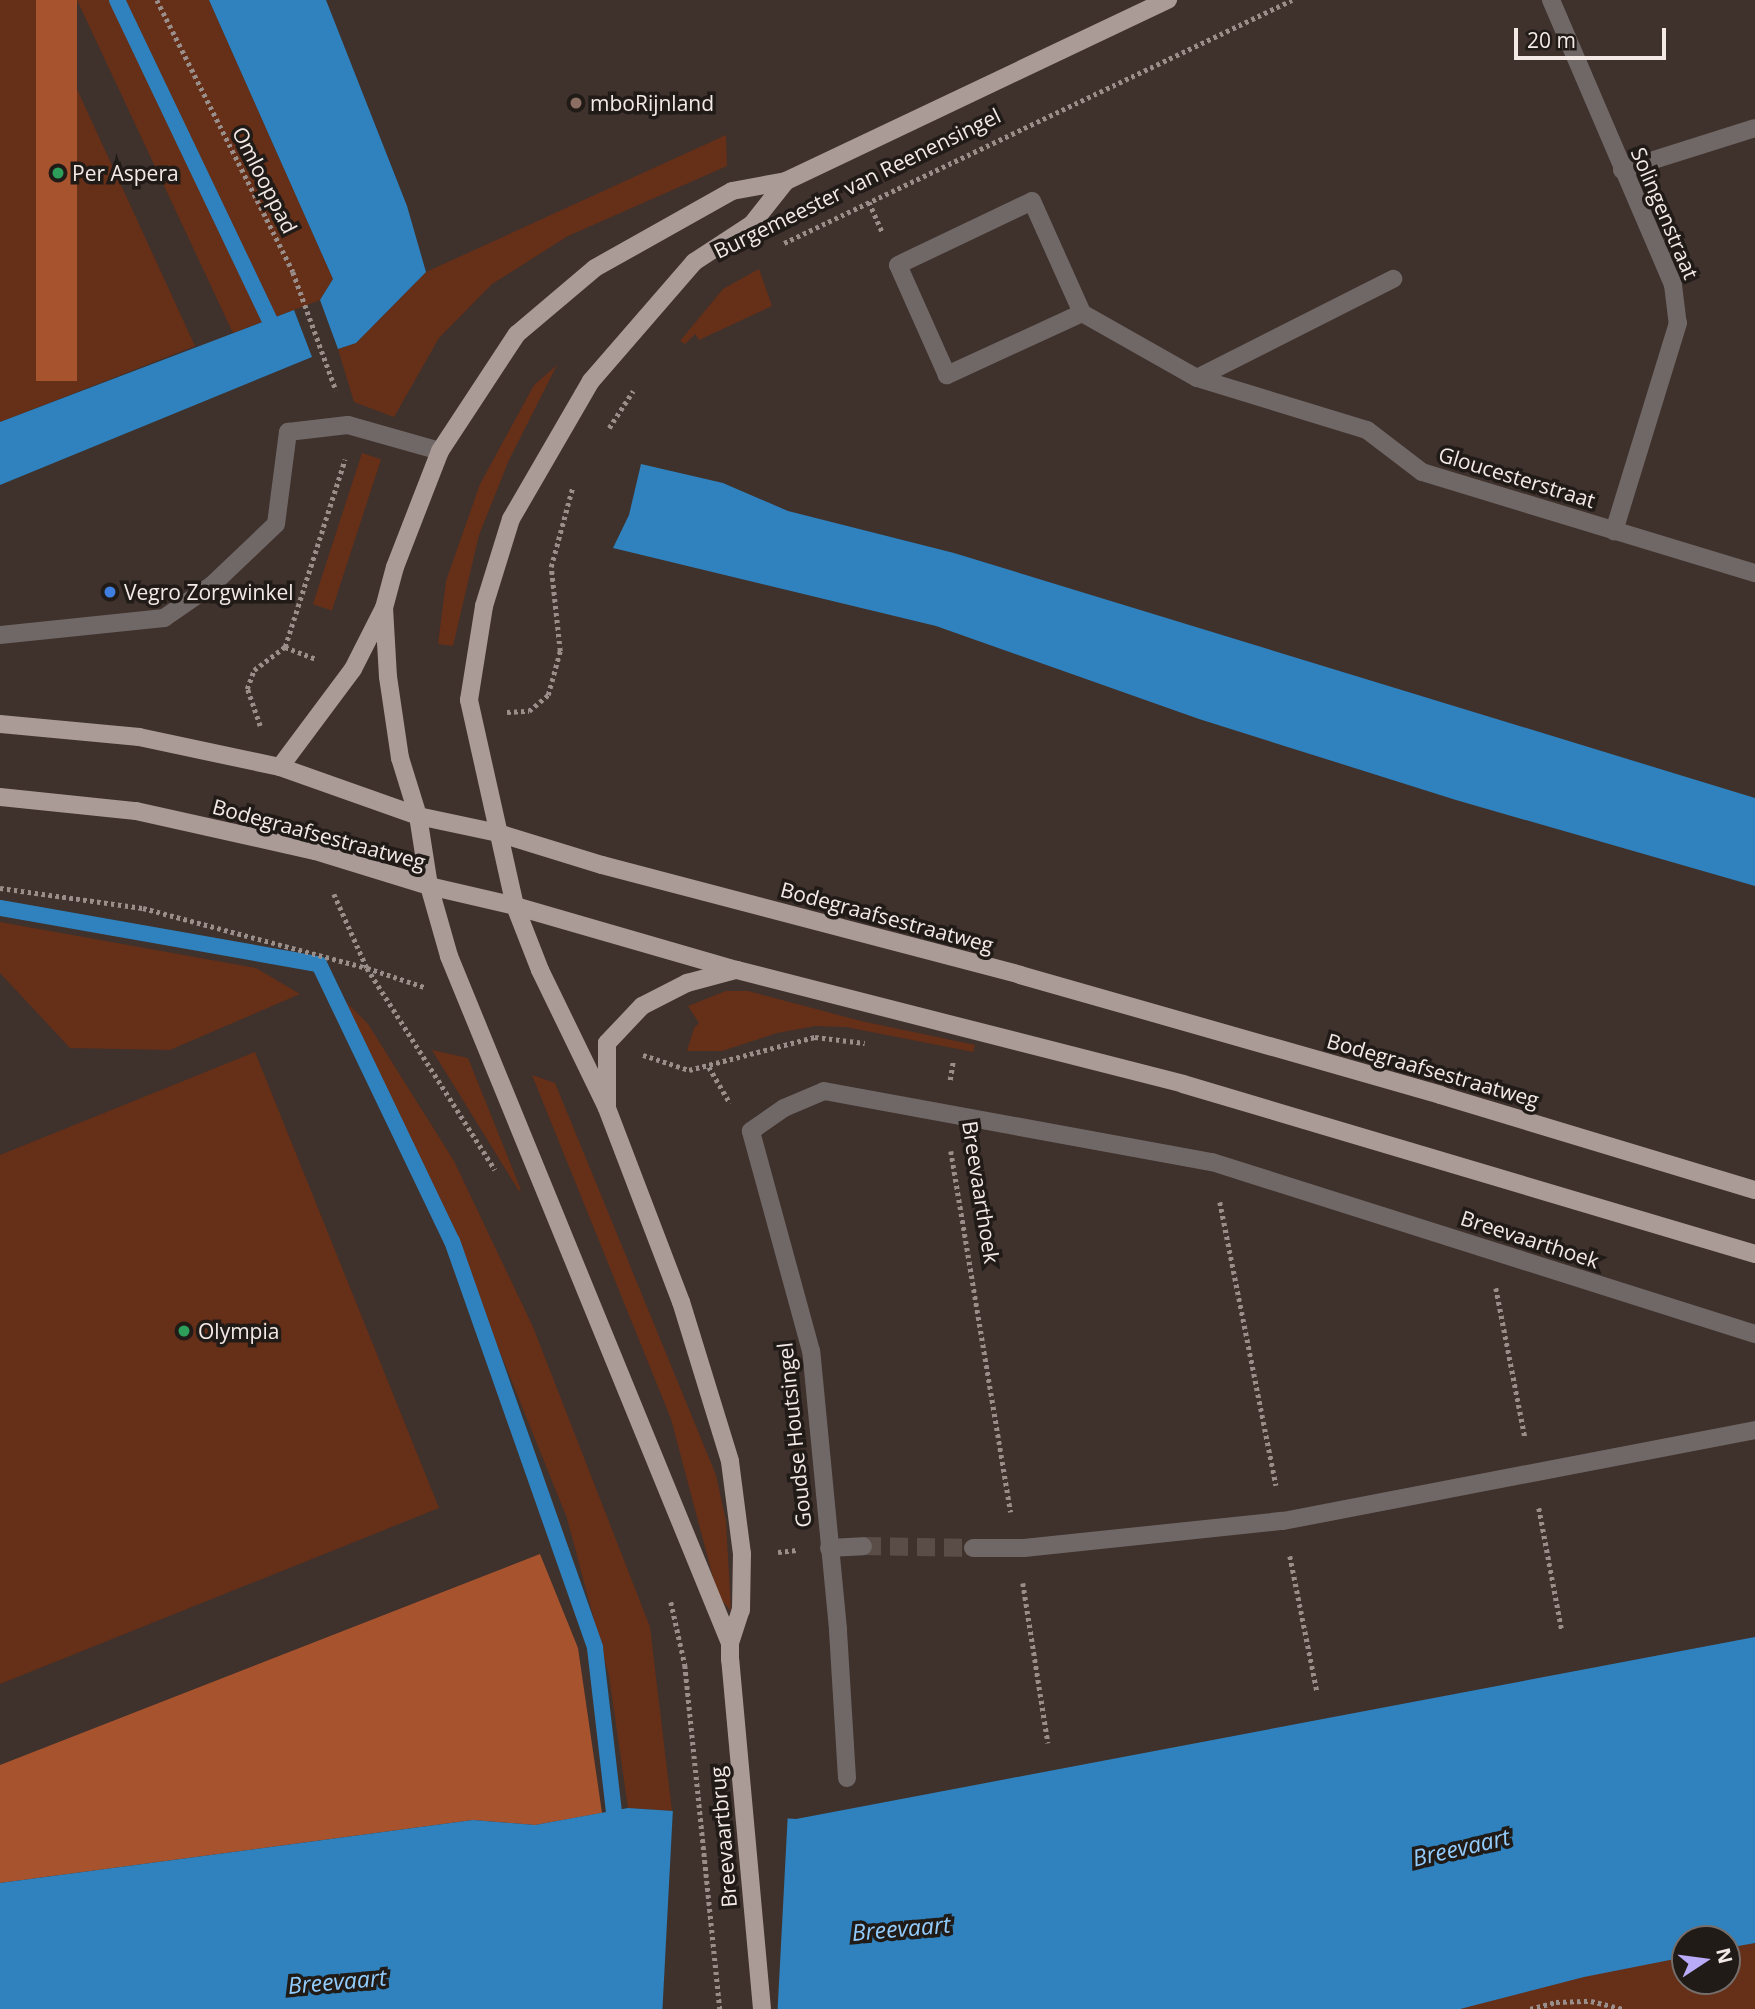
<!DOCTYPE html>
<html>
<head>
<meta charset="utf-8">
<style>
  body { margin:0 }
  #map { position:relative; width:1755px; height:2009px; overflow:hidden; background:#3f312c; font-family:"Open Sans",sans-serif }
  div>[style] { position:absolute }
  .green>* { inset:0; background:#662f18; transform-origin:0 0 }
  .forest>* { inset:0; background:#a7532e; transform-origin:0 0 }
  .water>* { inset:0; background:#2f82be }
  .pier>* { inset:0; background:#3f312c; transform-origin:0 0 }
  .stream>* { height:16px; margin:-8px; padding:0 8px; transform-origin:8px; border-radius:8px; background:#2f82be }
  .minor-tunnel>* { height:18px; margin-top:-9px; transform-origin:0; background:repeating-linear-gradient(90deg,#5a4d48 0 18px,transparent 0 27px) }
  .path>* { height:4.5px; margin-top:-2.25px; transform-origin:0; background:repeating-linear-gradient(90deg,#9a8e8a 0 3.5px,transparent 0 7px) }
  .minor>* { height:18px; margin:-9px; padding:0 9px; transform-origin:9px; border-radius:9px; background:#706866 }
  .major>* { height:18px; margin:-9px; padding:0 9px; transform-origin:9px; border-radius:9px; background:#aa9b97 }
  .dots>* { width:19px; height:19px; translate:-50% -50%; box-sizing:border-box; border:4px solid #211b18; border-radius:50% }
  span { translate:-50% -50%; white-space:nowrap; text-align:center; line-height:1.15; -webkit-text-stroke:7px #211b18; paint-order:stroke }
  .poi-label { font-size:21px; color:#f3eae6 }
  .left { translate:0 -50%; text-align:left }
  .street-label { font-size:21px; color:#f3eae6 }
  .water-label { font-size:23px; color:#93cdfe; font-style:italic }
  .north { position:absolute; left:1671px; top:1925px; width:70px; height:70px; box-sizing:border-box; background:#211b18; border:2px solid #756e6a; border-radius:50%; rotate:77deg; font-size:19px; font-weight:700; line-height:28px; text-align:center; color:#f3eae6 }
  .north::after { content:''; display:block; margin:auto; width:24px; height:32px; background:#b9abf7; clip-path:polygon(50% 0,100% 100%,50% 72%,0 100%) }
  .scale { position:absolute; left:1514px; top:28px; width:152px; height:32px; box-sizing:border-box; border:4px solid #f3eae6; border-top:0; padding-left:9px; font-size:21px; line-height:24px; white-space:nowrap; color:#f3eae6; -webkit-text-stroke:5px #211b18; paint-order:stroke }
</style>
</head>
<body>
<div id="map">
  <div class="green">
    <i style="clip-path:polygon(0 0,36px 0,195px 346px,0 422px)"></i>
    <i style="clip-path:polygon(77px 0,209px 0,333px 279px,320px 300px,233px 333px)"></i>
    <i style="clip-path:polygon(726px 135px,727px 166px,568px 236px,492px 284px,439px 338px,394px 417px,354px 402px,338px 349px,356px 343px,426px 272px)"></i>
    <i style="clip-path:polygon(759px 269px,772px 306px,699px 340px,695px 334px,685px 344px,680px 341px,723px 289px)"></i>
    <i style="clip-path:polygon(557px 365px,509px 460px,479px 535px,453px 646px,438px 644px,446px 581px,480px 484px,534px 385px)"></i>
    <i style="left:362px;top:453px;width:20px;height:159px;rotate:18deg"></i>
    <i style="clip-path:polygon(0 922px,256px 968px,300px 994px,170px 1050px,70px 1048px,0 973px)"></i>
    <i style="clip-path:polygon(726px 991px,748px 991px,861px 1021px,975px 1045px,973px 1052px,846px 1027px,816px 1026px,777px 1033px,722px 1051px,687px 1051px,694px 1028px,699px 1023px,688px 1006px)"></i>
    <i style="clip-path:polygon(343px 999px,368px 1024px,454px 1161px,533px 1327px,650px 1627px,672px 1811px,628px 1808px,609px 1676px,567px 1518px,431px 1181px)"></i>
    <i style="clip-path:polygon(432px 1050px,468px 1058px,521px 1190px,519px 1191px)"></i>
    <i style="clip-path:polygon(255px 1052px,439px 1508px,0 1684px,0 1155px)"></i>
    <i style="clip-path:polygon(532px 1075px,555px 1083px,716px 1475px,726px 1521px,731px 1611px,718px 1596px,671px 1419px)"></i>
    <i style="clip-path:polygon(evenodd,1755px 1892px,1755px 2009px,1132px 2009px,1755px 1892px,1685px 1939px,1727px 1939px,1727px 1981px,1685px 1981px,1685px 1939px)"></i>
  </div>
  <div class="forest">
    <i style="left:36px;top:0;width:41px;height:381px"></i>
    <i style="clip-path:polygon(540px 1554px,578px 1648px,602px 1813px,535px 1825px,473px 1820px,0 1883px,0 1765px)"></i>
  </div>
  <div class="water">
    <i style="clip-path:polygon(209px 0,326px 0,407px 206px,426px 272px,356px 343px,338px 349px,320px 300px,333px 279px)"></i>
    <i style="clip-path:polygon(294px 310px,312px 357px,0 485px,0 422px)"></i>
    <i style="clip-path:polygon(641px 464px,723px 483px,788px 511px,954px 553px,1755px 798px,1755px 886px,1456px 800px,1199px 719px,936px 626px,613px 548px,629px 515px)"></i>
    <i style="clip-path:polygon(1755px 1637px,1755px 1943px,1727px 1948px,1727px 1939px,1685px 1939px,1685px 1957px,1584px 1977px,1460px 2009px,0 2009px,0 1883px,473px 1820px,535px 1825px,628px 1808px,796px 1819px)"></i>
  </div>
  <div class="pier">
    <i style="left:673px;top:1808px;width:115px;height:202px;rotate:3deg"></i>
  </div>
  <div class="stream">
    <i style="left:117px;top:0;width:356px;rotate:64.5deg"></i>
    <i style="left:0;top:908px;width:324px;rotate:10deg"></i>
    <i style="left:319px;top:964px;width:307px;rotate:64.4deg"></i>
    <i style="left:452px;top:1241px;width:431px;rotate:70.6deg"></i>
    <i style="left:595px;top:1648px;width:164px;rotate:83.4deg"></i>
  </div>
  <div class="minor-tunnel">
    <i style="left:863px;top:1546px;width:110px;rotate:1deg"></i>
  </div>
  <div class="path">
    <i style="left:157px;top:0;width:304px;rotate:63.4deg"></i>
    <i style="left:293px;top:272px;width:126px;rotate:70deg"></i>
    <i style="left:869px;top:202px;width:34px;rotate:66deg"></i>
    <i style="left:784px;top:243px;width:563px;rotate:-25.56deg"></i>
    <i style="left:609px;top:428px;width:44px;rotate:-57deg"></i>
    <i style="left:285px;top:647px;width:33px;rotate:21deg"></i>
    <i style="left:507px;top:712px;width:22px;rotate:-3deg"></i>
    <i style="left:529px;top:711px;width:25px;rotate:-40deg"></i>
    <i style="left:548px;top:695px;width:46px;rotate:-74.7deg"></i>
    <i style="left:560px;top:651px;width:84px;rotate:-96.1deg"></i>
    <i style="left:551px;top:567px;width:81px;rotate:-74.9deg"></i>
    <i style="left:260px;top:726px;width:39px;rotate:-109deg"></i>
    <i style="left:247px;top:689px;width:20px;rotate:-70deg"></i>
    <i style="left:254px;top:670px;width:39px;rotate:-37deg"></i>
    <i style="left:285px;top:647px;width:197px;rotate:-72.3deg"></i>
    <i style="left:0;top:888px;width:144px;rotate:8deg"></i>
    <i style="left:143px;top:908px;width:232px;rotate:15deg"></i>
    <i style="left:367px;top:968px;width:60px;rotate:18.4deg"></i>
    <i style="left:334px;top:894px;width:81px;rotate:66deg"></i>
    <i style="left:367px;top:968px;width:239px;rotate:57.6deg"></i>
    <i style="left:643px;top:1055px;width:48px;rotate:18.1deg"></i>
    <i style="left:689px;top:1070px;width:130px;rotate:-14.7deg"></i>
    <i style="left:815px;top:1037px;width:50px;rotate:6.8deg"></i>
    <i style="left:709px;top:1067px;width:42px;rotate:59.7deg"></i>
    <i style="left:950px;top:1080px;width:19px;rotate:-81deg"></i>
    <i style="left:951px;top:1151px;width:366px;rotate:80.6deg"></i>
    <i style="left:1220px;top:1202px;width:289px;rotate:78.8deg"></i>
    <i style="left:1496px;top:1288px;width:152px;rotate:79deg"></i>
    <i style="left:1539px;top:1508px;width:125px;rotate:79.4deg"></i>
    <i style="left:778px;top:1552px;width:19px;rotate:-6deg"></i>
    <i style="left:1290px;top:1556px;width:138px;rotate:78.7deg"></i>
    <i style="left:1023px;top:1583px;width:162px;rotate:81.1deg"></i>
    <i style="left:671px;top:1602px;width:65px;rotate:77.5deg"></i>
    <i style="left:685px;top:1665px;width:346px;rotate:84.2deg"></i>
    <i style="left:1530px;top:2009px;width:27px;rotate:-15deg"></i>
    <i style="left:1556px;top:2002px;width:35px;rotate:-2deg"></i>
    <i style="left:1591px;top:2001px;width:32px;rotate:14deg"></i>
  </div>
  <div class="minor">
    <i style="left:1551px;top:0;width:310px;rotate:66.8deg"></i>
    <i style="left:1673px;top:285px;width:38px;rotate:83deg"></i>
    <i style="left:1678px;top:323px;width:218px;rotate:107.1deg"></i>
    <i style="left:1622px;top:170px;width:139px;rotate:-17.5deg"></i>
    <i style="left:1082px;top:313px;width:149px;rotate:155.3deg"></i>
    <i style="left:947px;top:375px;width:120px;rotate:-114deg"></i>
    <i style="left:898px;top:265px;width:148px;rotate:-25.5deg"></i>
    <i style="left:1032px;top:201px;width:123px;rotate:65.9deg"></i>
    <i style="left:1082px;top:313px;width:132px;rotate:29.5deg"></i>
    <i style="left:1197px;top:378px;width:178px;rotate:17deg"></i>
    <i style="left:1367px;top:430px;width:69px;rotate:37.4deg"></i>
    <i style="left:1422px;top:472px;width:348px;rotate:16.9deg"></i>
    <i style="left:1197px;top:378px;width:220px;rotate:-26.8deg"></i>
    <i style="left:0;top:635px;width:165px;rotate:-5.9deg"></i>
    <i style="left:164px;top:618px;width:58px;rotate:-34.5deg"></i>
    <i style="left:212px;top:585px;width:88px;rotate:-43.6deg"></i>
    <i style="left:276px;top:524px;width:93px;rotate:-82.6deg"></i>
    <i style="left:288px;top:432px;width:60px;rotate:-6.7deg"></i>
    <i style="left:348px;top:425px;width:96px;rotate:15.8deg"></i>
    <i style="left:829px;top:1548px;width:34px;rotate:-3deg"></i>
    <i style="left:973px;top:1548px;width:51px"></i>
    <i style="left:1024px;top:1548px;width:260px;rotate:-6deg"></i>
    <i style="left:1283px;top:1521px;width:481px;rotate:-10.9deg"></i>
    <i style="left:847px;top:1778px;width:149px;rotate:-93.5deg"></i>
    <i style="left:838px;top:1629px;width:279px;rotate:-95.5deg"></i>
    <i style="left:811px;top:1351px;width:228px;rotate:-105.3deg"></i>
    <i style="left:751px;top:1131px;width:40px;rotate:-34.9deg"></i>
    <i style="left:784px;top:1108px;width:43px;rotate:-23deg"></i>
    <i style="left:824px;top:1091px;width:394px;rotate:10.4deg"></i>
    <i style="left:1212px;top:1162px;width:570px;rotate:17.58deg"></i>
  </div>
  <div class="major">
    <i style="left:0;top:724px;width:140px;rotate:5.3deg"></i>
    <i style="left:139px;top:737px;width:144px;rotate:12deg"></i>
    <i style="left:280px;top:767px;width:146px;rotate:19.5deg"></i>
    <i style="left:418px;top:816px;width:82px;rotate:12deg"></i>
    <i style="left:498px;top:833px;width:109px;rotate:17.1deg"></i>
    <i style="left:602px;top:865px;width:432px;rotate:14.7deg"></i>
    <i style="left:1020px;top:975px;width:437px;rotate:15.9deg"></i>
    <i style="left:1440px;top:1095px;width:329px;rotate:16.8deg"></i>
    <i style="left:280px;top:767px;width:122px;rotate:-53.3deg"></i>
    <i style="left:353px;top:669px;width:68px;rotate:-63.1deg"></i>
    <i style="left:0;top:797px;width:137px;rotate:5.9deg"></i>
    <i style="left:136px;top:811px;width:183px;rotate:12.6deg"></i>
    <i style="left:315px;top:851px;width:119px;rotate:17.1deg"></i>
    <i style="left:429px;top:886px;width:88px;rotate:13.1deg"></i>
    <i style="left:515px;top:906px;width:231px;rotate:16.1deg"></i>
    <i style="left:737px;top:970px;width:460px;rotate:14.3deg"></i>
    <i style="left:1183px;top:1084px;width:597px;rotate:16.55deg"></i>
    <i style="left:607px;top:1105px;width:62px;rotate:-90deg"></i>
    <i style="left:607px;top:1043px;width:51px;rotate:-46.6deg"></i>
    <i style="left:642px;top:1006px;width:51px;rotate:-27.1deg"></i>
    <i style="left:687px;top:983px;width:51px;rotate:-14.9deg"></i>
    <i style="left:730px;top:1643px;width:742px;rotate:-112.25deg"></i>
    <i style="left:449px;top:956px;width:73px;rotate:-105.9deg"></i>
    <i style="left:429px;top:886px;width:71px;rotate:-98.9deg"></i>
    <i style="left:418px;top:816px;width:61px;rotate:-107.2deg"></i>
    <i style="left:400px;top:758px;width:82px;rotate:-98.4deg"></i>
    <i style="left:388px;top:677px;width:69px;rotate:-93.3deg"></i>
    <i style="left:384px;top:608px;width:42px;rotate:-75deg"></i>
    <i style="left:395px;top:567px;width:124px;rotate:-68.8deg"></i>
    <i style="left:440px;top:451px;width:140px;rotate:-56.7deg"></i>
    <i style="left:517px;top:334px;width:102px;rotate:-40.2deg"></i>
    <i style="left:595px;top:268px;width:157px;rotate:-29.3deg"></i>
    <i style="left:732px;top:191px;width:55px;rotate:-10.5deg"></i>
    <i style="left:786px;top:181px;width:423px;rotate:-25.4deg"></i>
    <i style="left:762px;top:2009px;width:350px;rotate:-95.2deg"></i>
    <i style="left:730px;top:1660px;width:17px;rotate:-90deg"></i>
    <i style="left:730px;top:1643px;width:35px;rotate:-72deg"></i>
    <i style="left:741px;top:1610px;width:56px;rotate:-89deg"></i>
    <i style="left:742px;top:1554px;width:94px;rotate:-97.4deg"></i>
    <i style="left:730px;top:1461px;width:166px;rotate:-107.1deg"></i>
    <i style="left:681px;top:1302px;width:208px;rotate:-110.9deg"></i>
    <i style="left:607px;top:1108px;width:153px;rotate:-115.9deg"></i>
    <i style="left:540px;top:970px;width:69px;rotate:-111.3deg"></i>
    <i style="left:515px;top:906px;width:211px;rotate:-102.6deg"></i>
    <i style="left:469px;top:700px;width:95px;rotate:-80.9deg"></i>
    <i style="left:484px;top:606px;width:91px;rotate:-72.8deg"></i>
    <i style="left:511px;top:519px;width:160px;rotate:-59.9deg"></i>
    <i style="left:591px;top:381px;width:157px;rotate:-49.1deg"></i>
    <i style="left:694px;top:262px;width:69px;rotate:-33.2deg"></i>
    <i style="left:752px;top:224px;width:55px;rotate:-51.7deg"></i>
  </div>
  <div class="dots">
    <i style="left:576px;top:103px;background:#8d6e63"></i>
    <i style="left:58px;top:173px;background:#2e9e5b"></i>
    <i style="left:110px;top:592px;background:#3f7fe0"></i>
    <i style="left:184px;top:1331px;background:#2e9e5b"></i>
  </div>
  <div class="poi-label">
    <span class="left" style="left:590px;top:103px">mboRijnland</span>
    <span class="left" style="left:72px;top:173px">Per Aspera</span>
    <span class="left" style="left:124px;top:592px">Vegro Zorgwinkel</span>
    <span class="left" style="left:198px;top:1331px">Olympia</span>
  </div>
  <div class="street-label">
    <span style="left:265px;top:180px;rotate:63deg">Omlooppad</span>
    <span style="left:857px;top:183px;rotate:-26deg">Burgemeester van Reenensingel</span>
    <span style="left:1665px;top:213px;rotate:67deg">Solingenstraat</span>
    <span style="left:1517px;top:477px;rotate:17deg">Gloucesterstraat</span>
    <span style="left:319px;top:834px;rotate:15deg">Bodegraafsestraatweg</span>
    <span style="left:887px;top:917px;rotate:15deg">Bodegraafsestraatweg</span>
    <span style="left:1433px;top:1070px;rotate:16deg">Bodegraafsestraatweg</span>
    <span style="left:981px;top:1192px;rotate:81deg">Breevaarthoek</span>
    <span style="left:1530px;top:1239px;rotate:18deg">Breevaarthoek</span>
    <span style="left:794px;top:1435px;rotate:-96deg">Goudse Houtsingel</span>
    <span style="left:723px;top:1837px;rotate:-95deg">Breevaartbrug</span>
  </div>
  <div class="water-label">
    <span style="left:1461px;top:1847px;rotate:-13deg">Breevaart</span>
    <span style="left:901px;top:1928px;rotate:-5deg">Breevaart</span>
    <span style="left:337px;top:1981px;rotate:-5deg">Breevaart</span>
  </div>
  <div class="north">N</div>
  <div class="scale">20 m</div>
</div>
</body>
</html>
